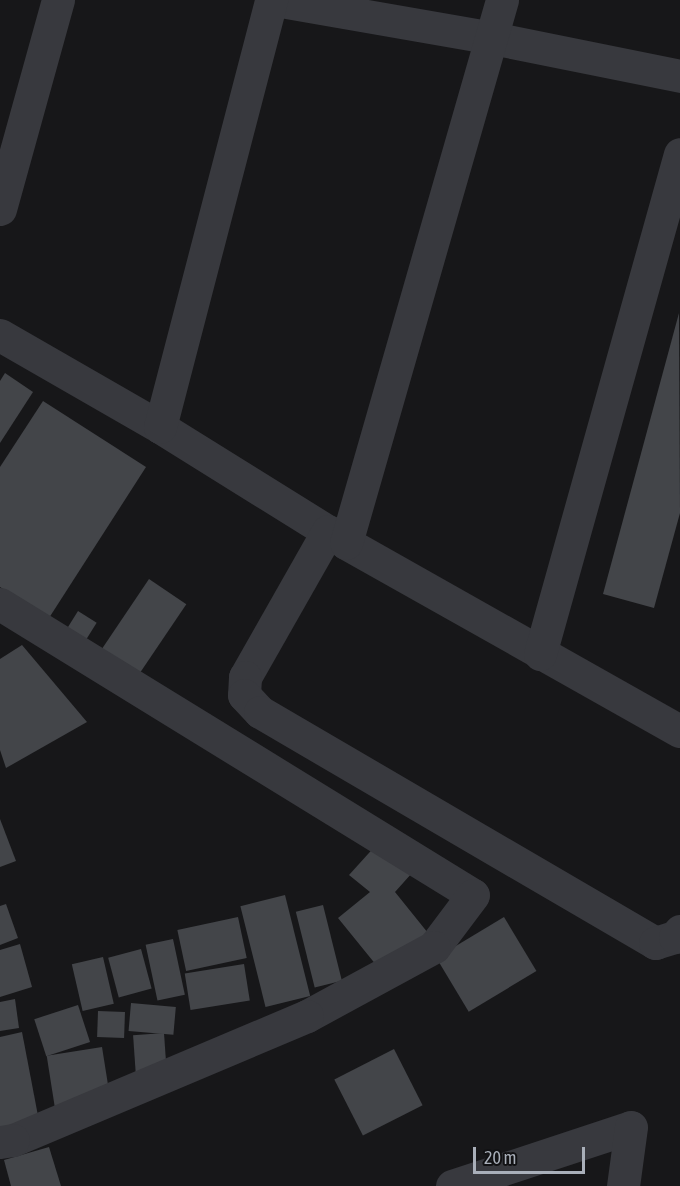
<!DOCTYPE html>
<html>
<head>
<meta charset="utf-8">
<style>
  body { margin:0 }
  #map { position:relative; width:680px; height:1186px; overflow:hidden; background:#171719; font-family:"Asap Condensed",sans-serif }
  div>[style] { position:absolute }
  .building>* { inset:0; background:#434549; transform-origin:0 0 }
  .minor>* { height:33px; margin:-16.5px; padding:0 16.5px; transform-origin:16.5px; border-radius:16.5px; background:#38393e }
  span { translate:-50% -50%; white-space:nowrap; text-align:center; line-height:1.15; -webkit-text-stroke:6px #121214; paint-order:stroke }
  .scale { position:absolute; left:473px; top:1147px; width:112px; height:27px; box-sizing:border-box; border:3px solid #a9afb9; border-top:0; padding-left:8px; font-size:18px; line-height:21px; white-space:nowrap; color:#a9afb9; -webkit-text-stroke:4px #121214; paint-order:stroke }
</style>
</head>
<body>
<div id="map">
  <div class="building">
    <i style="clip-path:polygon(679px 313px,680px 513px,654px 608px,603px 594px)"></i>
    <i style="clip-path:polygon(5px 373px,33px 392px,0 443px,0 381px)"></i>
    <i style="clip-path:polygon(43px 401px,146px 467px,49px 618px,0 587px,0 467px)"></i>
    <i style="left:149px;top:579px;width:45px;height:87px;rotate:34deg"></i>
    <i style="left:78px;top:611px;width:22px;height:26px;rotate:32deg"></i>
    <i style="clip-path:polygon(22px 645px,87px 722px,6px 768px,0 750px,0 659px)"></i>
    <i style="clip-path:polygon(0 819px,16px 861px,0 867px)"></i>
    <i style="clip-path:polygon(378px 843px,412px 873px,395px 892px,428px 933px,381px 971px,338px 918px,370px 892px,349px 875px)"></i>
    <i style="left:285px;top:895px;width:104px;height:46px;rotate:76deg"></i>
    <i style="clip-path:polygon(6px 904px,18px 938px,0 945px,0 906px)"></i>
    <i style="left:323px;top:905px;width:78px;height:28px;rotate:76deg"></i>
    <i style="left:238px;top:917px;width:42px;height:62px;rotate:78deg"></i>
    <i style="left:504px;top:917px;width:63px;height:79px;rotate:59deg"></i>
    <i style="left:173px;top:939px;width:57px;height:28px;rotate:78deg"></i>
    <i style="clip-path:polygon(20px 944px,32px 987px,0 997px,0 950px)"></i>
    <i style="left:141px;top:949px;width:41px;height:34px;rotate:75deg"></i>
    <i style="left:103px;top:957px;width:48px;height:32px;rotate:77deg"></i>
    <i style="left:244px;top:964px;width:37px;height:60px;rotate:81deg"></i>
    <i style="clip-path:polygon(15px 999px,19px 1028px,0 1031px,0 1002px)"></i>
    <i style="left:131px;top:1003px;width:45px;height:28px;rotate:5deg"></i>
    <i style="left:78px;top:1005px;width:39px;height:46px;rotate:72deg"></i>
    <i style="left:98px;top:1011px;width:27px;height:26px;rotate:2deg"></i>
    <i style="clip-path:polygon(22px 1032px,39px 1121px,0 1129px,0 1037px)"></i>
    <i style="left:164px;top:1033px;width:40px;height:31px;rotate:86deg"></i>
    <i style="left:102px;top:1047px;width:51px;height:56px;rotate:81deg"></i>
    <i style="left:394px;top:1049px;width:63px;height:67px;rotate:63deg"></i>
    <i style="clip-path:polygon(49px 1147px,61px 1186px,11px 1186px,4px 1160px)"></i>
  </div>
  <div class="minor">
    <i style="left:275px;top:0;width:220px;rotate:9.9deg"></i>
    <i style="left:492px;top:38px;width:192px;rotate:11.4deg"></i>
    <i style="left:0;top:209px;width:217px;rotate:-74.5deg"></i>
    <i style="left:0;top:335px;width:185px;rotate:29.9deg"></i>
    <i style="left:160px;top:427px;width:219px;rotate:31.9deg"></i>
    <i style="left:346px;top:543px;width:383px;rotate:29.4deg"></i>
    <i style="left:160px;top:427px;width:441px;rotate:-75.4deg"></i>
    <i style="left:328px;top:531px;width:168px;rotate:119.6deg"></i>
    <i style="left:245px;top:677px;width:18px;rotate:93deg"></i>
    <i style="left:244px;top:695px;width:23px;rotate:47deg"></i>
    <i style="left:260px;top:712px;width:458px;rotate:30.3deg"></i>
    <i style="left:655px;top:943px;width:21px;rotate:-17deg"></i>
    <i style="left:675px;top:937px;width:8px;rotate:-50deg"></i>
    <i style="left:346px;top:543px;width:565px;rotate:-73.97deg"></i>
    <i style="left:0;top:604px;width:555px;rotate:31.6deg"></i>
    <i style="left:473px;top:895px;width:65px;rotate:126.9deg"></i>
    <i style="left:434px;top:947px;width:145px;rotate:151.5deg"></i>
    <i style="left:307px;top:1016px;width:319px;rotate:157.1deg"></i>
    <i style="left:13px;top:1140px;width:13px;rotate:171deg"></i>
    <i style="left:540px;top:654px;width:519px;rotate:-74.36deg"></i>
    <i style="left:452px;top:1186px;width:188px;rotate:-18.2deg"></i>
    <i style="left:631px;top:1127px;width:60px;rotate:97.7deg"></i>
  </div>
  <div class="scale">20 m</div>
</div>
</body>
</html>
